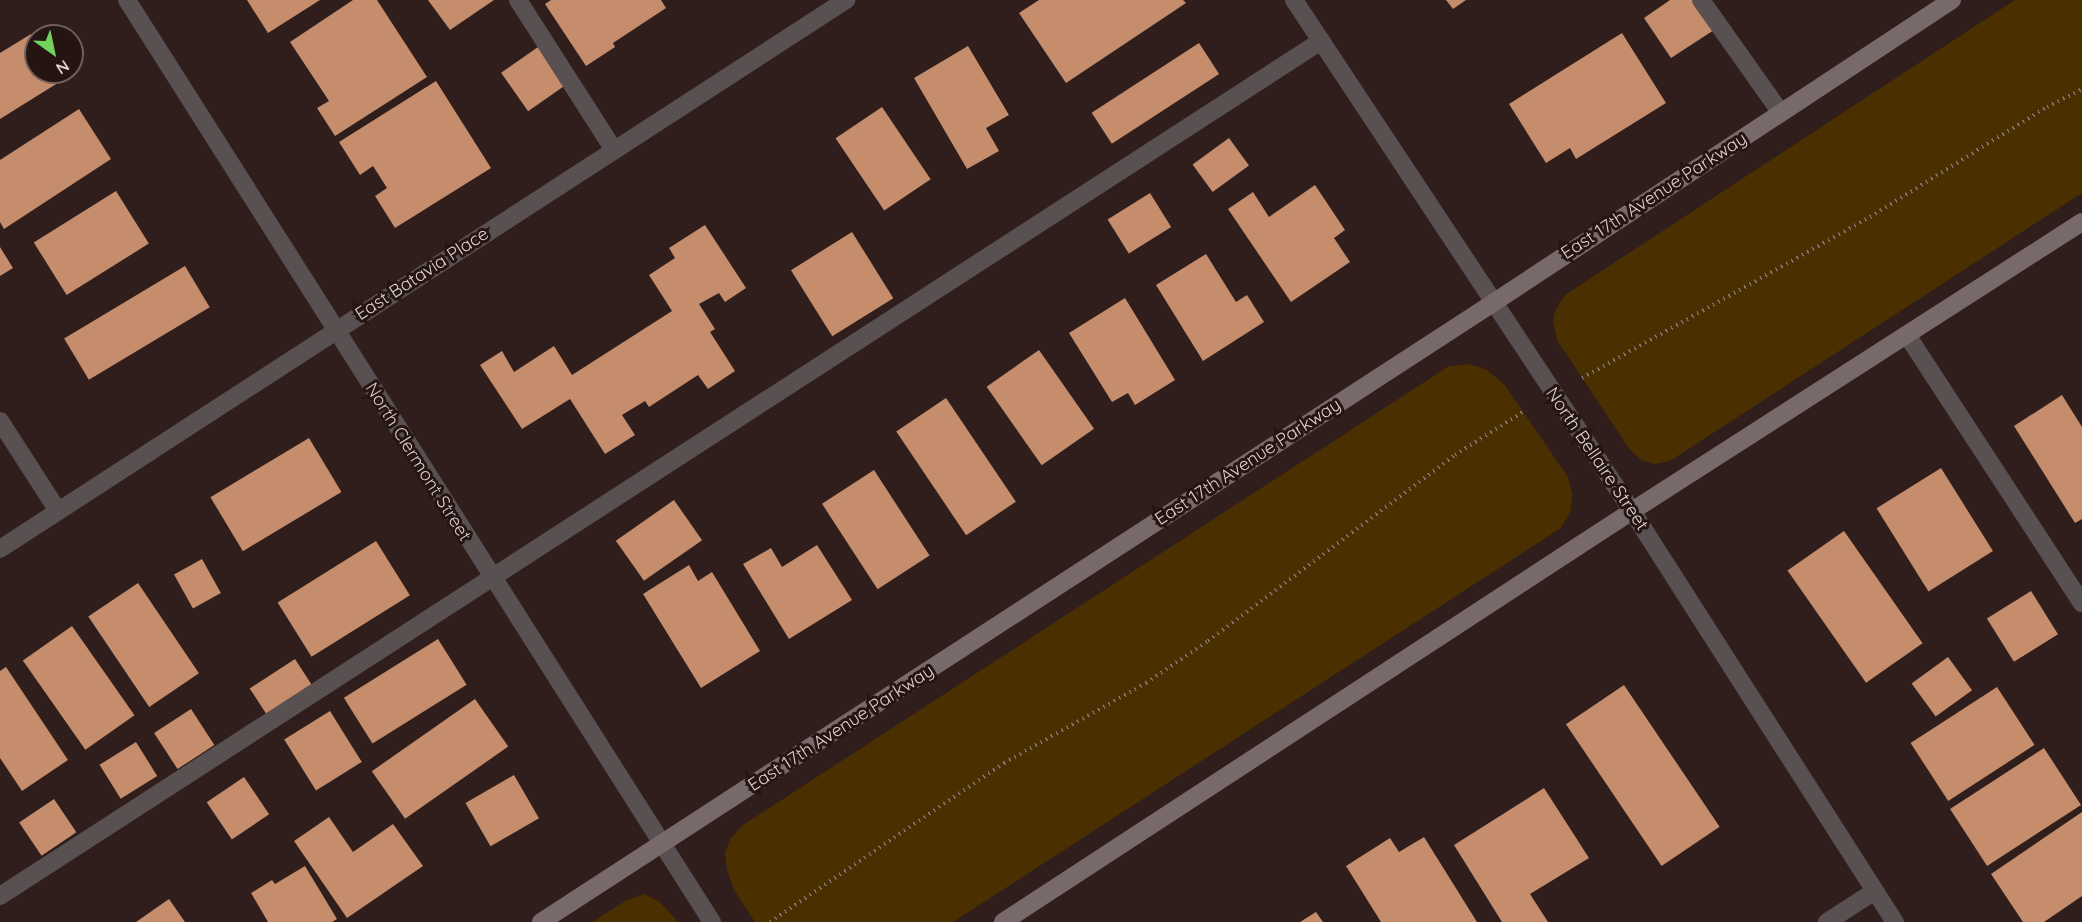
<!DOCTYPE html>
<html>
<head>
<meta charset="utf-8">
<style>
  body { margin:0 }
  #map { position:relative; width:2082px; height:922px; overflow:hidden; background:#2f1e1b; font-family:Quicksand,sans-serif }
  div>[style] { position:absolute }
  .green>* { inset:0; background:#4a2f01 }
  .building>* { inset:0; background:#c58d6c; transform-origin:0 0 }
  .path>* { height:4px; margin-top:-2px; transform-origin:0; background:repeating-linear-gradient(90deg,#81726f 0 1.5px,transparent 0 6px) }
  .lane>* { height:18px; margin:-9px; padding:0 9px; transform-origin:9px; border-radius:9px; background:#595051 }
  .street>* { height:18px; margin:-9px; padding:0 9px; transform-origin:9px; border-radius:9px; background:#595051 }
  .secondary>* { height:18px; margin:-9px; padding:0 9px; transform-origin:9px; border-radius:9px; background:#78696b }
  span { translate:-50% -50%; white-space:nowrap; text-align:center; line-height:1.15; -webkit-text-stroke:6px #251512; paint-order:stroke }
  .street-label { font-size:18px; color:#ded1cf }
  .north { position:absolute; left:24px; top:24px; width:60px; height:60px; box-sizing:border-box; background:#251512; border:2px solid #6f605e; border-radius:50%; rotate:147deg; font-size:16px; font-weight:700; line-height:24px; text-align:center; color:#ded1cf }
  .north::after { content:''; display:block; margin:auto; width:21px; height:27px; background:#72d25d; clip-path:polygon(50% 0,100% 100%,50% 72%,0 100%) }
</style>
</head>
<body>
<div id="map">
  <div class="green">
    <i style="clip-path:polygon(2015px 0,2082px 0,2082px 193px,1670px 461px,1655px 464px,1643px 461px,1630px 450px,1557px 340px,1553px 322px,1555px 311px,1565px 295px)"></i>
    <i style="clip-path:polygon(1470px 364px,1487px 370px,1504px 384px,1568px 477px,1572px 494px,1571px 510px,1561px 528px,953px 922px,755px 922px,734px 890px,727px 870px,725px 853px,730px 839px,743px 825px,1449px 366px)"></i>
    <i style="clip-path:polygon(644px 894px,660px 902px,678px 922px,592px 922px,627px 900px)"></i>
  </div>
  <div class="building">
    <i style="clip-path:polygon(247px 0,320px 0,268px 33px)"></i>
    <i style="clip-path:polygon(353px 0,377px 0,427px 77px,335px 136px,317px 108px,329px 101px,290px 42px)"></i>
    <i style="clip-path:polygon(428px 0,494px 0,450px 30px)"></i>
    <i style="clip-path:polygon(551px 0,661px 0,666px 8px,613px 43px,615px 47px,586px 66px,545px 4px)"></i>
    <i style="clip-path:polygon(1039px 0,1183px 0,1186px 3px,1066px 83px,1019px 13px)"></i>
    <i style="clip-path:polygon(1446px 0,1466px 0,1453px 9px)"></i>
    <i style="clip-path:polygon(1670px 0,1693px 0,1714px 30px,1671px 58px,1644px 18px)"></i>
    <i style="clip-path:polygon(1622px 33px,1666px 103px,1576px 159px,1570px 148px,1546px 163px,1509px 104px)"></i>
    <i style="clip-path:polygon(31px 34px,36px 41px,36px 72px,55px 72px,61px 81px,0 119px,0 53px)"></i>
    <i style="left:1199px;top:43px;width:37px;height:128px;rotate:57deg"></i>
    <i style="clip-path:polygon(968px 46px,1009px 115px,986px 128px,999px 151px,967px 169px,914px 78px)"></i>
    <i style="left:538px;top:47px;width:47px;height:45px;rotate:55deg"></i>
    <i style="clip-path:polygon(436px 81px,491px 168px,395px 228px,375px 196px,387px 188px,373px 166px,360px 175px,339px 142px)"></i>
    <i style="left:882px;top:107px;width:87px;height:56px;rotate:56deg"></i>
    <i style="clip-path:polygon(79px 109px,111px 159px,4px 229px,0 222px,0 160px)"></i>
    <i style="left:1229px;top:138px;width:34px;height:45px;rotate:54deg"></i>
    <i style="clip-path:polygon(1315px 185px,1345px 230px,1334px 238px,1350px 262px,1291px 302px,1228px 209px,1253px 192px,1269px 217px)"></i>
    <i style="left:116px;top:191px;width:62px;height:97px;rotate:58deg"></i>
    <i style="left:1150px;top:193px;width:40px;height:50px;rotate:58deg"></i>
    <i style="clip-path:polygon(705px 225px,746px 288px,725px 302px,719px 293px,699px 304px,715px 329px,710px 332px,735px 371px,708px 389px,698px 375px,649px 407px,645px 401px,622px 415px,635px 435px,605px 454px,570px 399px,522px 429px,480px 365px,502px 351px,514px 372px,554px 346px,572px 375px,672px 311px,649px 275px,675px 258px,669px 248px)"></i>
    <i style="left:852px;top:232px;width:78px;height:72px;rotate:58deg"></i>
    <i style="clip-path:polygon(0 247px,13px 268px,0 276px)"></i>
    <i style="clip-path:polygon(1206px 254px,1236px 302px,1247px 295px,1264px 322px,1203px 361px,1156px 285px)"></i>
    <i style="left:185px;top:266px;width:48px;height:141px;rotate:59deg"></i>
    <i style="clip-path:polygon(1125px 298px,1175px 380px,1135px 405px,1128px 393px,1112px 402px,1069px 333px)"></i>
    <i style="left:1039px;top:350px;width:96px;height:64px;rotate:55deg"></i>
    <i style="clip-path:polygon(2062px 395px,2082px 427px,2082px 519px,2075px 523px,2014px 426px)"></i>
    <i style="left:946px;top:398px;width:125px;height:60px;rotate:56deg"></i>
    <i style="left:309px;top:438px;width:63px;height:115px;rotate:59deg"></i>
    <i style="left:1941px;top:468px;width:98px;height:76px;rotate:58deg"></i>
    <i style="left:874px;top:470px;width:102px;height:62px;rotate:57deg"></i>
    <i style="left:674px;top:500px;width:49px;height:71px;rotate:55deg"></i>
    <i style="left:1844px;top:531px;width:137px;height:69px;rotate:55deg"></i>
    <i style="left:376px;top:541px;width:64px;height:116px;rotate:58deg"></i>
    <i style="clip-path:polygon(817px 545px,852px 600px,789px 639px,743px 564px,771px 548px,782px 567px)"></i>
    <i style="left:202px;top:559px;width:39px;height:32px;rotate:61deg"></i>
    <i style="clip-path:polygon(689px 565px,698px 581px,712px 572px,760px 651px,701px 688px,643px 594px)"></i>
    <i style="left:138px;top:583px;width:109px;height:60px;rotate:56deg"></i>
    <i style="left:2031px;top:591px;width:51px;height:52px;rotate:58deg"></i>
    <i style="left:72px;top:626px;width:109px;height:60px;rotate:55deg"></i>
    <i style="left:438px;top:639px;width:54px;height:111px;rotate:58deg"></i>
    <i style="left:1948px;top:657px;width:41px;height:45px;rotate:54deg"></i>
    <i style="left:295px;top:659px;width:33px;height:54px;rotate:57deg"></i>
    <i style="clip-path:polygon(6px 667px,68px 760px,22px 791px,0 758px,0 671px)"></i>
    <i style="left:1624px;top:685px;width:171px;height:70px;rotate:56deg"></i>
    <i style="left:1997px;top:687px;width:69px;height:103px;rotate:57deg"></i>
    <i style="left:475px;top:699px;width:58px;height:126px;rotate:55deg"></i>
    <i style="left:191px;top:709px;width:43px;height:44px;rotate:57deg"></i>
    <i style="left:330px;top:711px;width:60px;height:54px;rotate:58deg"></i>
    <i style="left:136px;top:742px;width:40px;height:43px;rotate:58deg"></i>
    <i style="left:2044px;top:748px;width:68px;height:112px;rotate:57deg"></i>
    <i style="left:514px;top:775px;width:50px;height:56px;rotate:60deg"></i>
    <i style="left:244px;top:777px;width:45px;height:45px;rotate:56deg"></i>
    <i style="clip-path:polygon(1544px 788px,1589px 858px,1530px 894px,1548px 922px,1502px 922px,1454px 845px)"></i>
    <i style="left:54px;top:799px;width:40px;height:42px;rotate:56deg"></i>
    <i style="clip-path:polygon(2082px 812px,2082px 896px,2044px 922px,2023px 922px,1991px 874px)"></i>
    <i style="clip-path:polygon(329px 817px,353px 852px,393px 824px,423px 866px,347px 918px,294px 841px)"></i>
    <i style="clip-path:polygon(1424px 837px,1477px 922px,1381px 922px,1346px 866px,1390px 838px,1399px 852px)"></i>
    <i style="clip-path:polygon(305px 866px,337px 919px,332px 922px,268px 922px,251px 893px,272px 880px,275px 884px)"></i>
    <i style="clip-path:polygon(169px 899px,185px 922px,136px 922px)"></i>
    <i style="clip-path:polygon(1316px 912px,1323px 922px,1300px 922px)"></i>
  </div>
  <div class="path">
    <i style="left:1582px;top:378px;width:330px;rotate:-29.2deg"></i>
    <i style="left:1870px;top:217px;width:208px;rotate:-31.9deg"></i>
    <i style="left:2047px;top:107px;width:39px;rotate:-27deg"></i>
    <i style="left:770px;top:922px;width:283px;rotate:-34.2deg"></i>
    <i style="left:1004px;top:763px;width:163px;rotate:-29.4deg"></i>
    <i style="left:1146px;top:683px;width:75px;rotate:-34.1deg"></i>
    <i style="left:1208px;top:641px;width:309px;rotate:-37deg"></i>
    <i style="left:1455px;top:455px;width:84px;rotate:-32.4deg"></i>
  </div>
  <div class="lane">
    <i style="left:518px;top:0;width:178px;rotate:57.4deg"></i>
    <i style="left:1701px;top:0;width:138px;rotate:54.7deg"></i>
    <i style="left:1907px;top:335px;width:320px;rotate:56.9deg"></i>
    <i style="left:0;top:421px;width:107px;rotate:57.2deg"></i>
    <i style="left:0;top:896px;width:1574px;rotate:-32.91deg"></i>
    <i style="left:1827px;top:922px;width:57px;rotate:-32.9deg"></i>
  </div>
  <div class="street">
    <i style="left:127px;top:0;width:1092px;rotate:57.61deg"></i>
    <i style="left:1294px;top:0;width:613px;rotate:56.52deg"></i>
    <i style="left:1632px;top:511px;width:488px;rotate:57.4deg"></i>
    <i style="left:0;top:549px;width:1009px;rotate:-32.98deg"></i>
  </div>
  <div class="secondary">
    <i style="left:541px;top:922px;width:1136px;rotate:-33.03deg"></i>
    <i style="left:1493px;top:303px;width:550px;rotate:-33.43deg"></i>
    <i style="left:1003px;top:922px;width:751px;rotate:-33.16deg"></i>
    <i style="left:1632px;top:511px;width:535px;rotate:-32.71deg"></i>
  </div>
  <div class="street-label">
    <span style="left:1654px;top:196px;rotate:-33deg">East 17th Avenue Parkway</span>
    <span style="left:422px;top:274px;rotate:-33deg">East Batavia Place</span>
    <span style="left:1597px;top:459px;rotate:56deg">North Bellaire Street</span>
    <span style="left:418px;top:462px;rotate:58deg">North Clermont Street</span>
    <span style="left:1248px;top:462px;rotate:-33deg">East 17th Avenue Parkway</span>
    <span style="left:841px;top:728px;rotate:-33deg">East 17th Avenue Parkway</span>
  </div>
  <div class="north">N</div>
</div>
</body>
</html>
